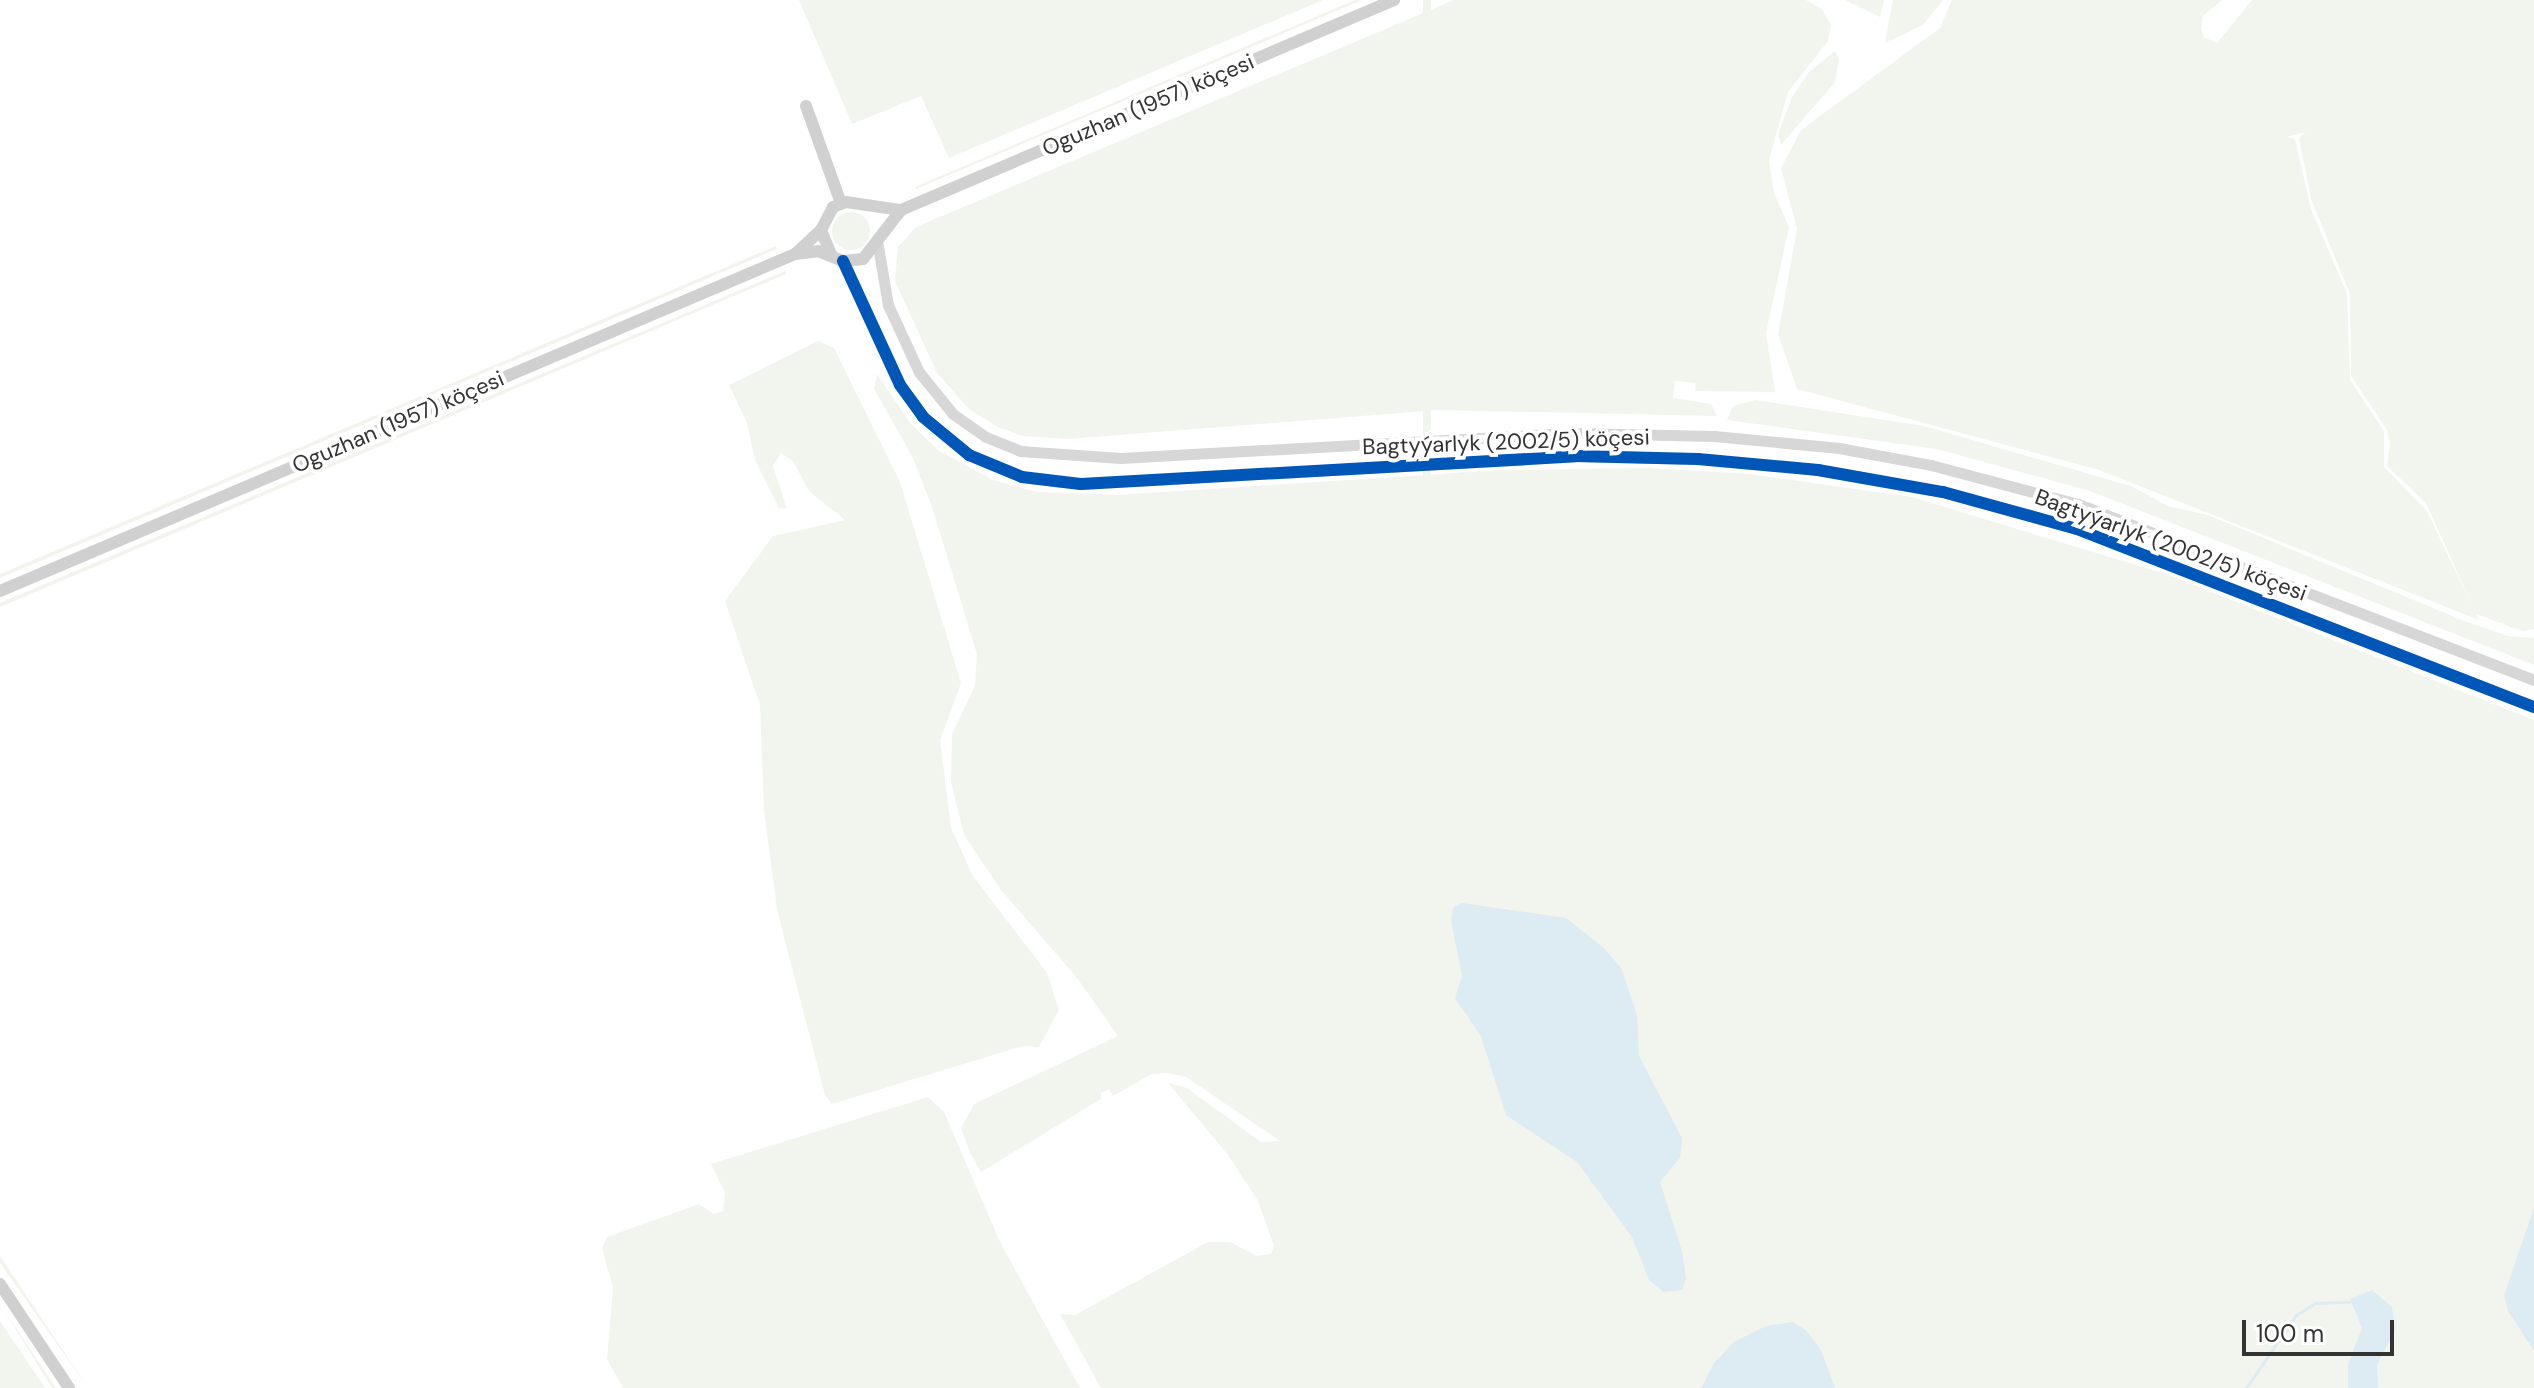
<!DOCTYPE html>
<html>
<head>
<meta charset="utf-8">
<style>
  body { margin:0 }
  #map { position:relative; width:2534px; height:1388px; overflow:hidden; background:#fff; font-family:"DM Sans",sans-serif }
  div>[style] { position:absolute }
  .green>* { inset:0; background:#f1f5ed; transform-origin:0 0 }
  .round { border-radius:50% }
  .water>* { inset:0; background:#ddebf3 }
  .stream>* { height:3px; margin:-1.5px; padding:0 1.5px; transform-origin:1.5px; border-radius:1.5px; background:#ddebf3 }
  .tertiary>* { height:11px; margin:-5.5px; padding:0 5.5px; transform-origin:5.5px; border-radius:5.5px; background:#d7d7d7 }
  .secondary>* { height:12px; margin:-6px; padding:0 6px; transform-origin:6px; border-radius:6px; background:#d0d0d0 }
  .cycleway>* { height:12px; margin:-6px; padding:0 6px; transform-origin:6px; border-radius:6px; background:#0057b8 }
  span { translate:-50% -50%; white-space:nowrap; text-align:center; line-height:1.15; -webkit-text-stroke:8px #fff; paint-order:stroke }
  .street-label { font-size:22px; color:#333 }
  .scale { position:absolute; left:2242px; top:1320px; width:152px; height:36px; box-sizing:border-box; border:4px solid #333; border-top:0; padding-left:10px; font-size:24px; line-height:28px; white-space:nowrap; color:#333; -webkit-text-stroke:6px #fff; paint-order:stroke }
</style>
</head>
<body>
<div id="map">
  <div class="green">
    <i style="clip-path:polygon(799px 0,1323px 0,949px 158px,921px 96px,852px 124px)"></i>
    <i style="clip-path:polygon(1355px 0,1362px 0,916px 189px,915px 187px)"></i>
    <i style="left:1423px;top:0;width:8px;height:540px"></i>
    <i style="clip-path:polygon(1454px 0,1806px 0,1822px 9px,1831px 25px,1828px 41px,1788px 92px,1769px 160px,1774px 193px,1789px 227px,1766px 333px,1775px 392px,1695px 391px,1696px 383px,1675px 381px,1673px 398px,1711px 404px,1717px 416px,1438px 410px,1067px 439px,1023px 436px,998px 427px,969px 409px,937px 373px,895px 281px,898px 247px,916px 227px)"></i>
    <i style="clip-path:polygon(1845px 0,1884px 0,1880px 17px)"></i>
    <i style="clip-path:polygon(1893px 0,1943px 0,1923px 25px,1885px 43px)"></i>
    <i style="clip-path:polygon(1952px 0,2222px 0,2203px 16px,2201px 28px,2204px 37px,2217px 43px,2252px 0,2534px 0,2534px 629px,2522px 631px,2476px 614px,2426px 503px,2387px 466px,2390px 444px,2387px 430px,2351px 376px,2350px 294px,2311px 199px,2299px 138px,2305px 132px,2287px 137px,2295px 139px,2311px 209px,2347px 294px,2350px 380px,2384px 431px,2384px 467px,2427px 511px,2479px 620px,2099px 470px,1797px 389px,1778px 334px,1797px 229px,1781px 168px,1801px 130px,1940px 28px)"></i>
    <i style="clip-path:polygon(1835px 51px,1839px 60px,1835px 82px,1781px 145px,1778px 134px,1792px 97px,1809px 72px)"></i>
    <i class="round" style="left:832px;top:212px;width:38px;height:38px"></i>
    <i style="clip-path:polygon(776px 246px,777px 249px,0 578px,0 574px)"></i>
    <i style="clip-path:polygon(785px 271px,786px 274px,0 607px,0 603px)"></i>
    <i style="clip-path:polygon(818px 341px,834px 348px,900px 482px,961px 683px,940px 740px,951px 828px,973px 876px,1047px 973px,1059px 1010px,1039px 1047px,1023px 1046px,832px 1104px,825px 1095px,777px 910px,764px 810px,760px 705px,725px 601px,773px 536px,845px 520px,809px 491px,793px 461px,781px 453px,773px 466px,787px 509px,779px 508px,755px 460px,747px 423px,729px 385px)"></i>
    <i style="clip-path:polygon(877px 374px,910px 423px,939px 451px,993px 480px,1037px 492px,1116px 495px,1502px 470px,1647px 468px,1750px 474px,1912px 497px,2166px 574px,2534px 720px,2534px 1388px,1101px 1388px,1060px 1314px,1075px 1315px,1208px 1242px,1230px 1242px,1257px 1256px,1271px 1254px,1274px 1246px,1258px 1201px,1228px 1155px,1168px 1083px,1187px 1088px,1261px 1142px,1280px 1141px,1186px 1077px,1168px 1073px,1152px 1074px,1113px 1096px,1109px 1089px,1101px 1093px,1101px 1099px,981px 1172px,971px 1155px,961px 1128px,974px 1104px,1118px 1036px,1077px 978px,1001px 890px,964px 835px,951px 782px,952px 734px,975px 686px,977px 654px,931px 504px,912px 456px,874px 389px)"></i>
    <i style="clip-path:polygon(1755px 400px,1924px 426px,2131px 486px,2168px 506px,2208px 515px,2467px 622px,2508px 636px,2534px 638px,2534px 665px,2090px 491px,1937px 449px,1727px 420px,1733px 406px)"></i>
    <i style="clip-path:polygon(928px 1097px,944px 1112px,1000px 1242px,1080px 1388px,623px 1388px,607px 1359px,613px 1288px,602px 1248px,607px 1237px,699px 1204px,714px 1214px,723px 1211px,725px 1193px,711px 1164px)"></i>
    <i style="clip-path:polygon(0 1256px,88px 1388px,0 1263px)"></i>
    <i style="clip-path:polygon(0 1304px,56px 1388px,52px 1388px)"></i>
    <i style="clip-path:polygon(0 1321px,45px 1388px,0 1388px)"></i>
  </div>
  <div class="water">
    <i style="clip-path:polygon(1462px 903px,1566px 918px,1604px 948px,1622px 969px,1637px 1016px,1639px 1056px,1682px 1138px,1680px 1158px,1660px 1182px,1682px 1251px,1686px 1279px,1682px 1290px,1664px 1292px,1649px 1280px,1632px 1237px,1577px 1162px,1506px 1115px,1481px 1036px,1455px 998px,1462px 976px,1451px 920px,1453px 908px)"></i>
    <i style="clip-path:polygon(2534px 1208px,2534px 1351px,2508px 1311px,2504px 1295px)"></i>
    <i style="clip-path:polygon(2372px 1290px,2392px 1307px,2395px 1330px,2377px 1365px,2378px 1388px,2348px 1388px,2348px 1364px,2362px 1328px,2350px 1299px)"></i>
    <i style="clip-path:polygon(1792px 1322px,1806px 1330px,1821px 1350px,1835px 1388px,1701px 1388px,1714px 1363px,1734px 1342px,1766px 1326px)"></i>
  </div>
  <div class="stream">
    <i style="left:2246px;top:1388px;width:88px;rotate:-55.6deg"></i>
    <i style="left:2296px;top:1315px;width:22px;rotate:-32deg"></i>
    <i style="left:2315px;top:1303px;width:34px;rotate:-2deg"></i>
  </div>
  <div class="tertiary">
    <i style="left:878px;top:246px;width:60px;rotate:80.4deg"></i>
    <i style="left:888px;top:305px;width:74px;rotate:65.2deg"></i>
    <i style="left:919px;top:372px;width:54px;rotate:51deg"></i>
    <i style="left:953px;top:414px;width:40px;rotate:34.9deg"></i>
    <i style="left:986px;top:437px;width:37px;rotate:22deg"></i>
    <i style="left:1020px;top:451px;width:101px;rotate:4deg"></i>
    <i style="left:1121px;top:458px;width:452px;rotate:-3.2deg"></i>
    <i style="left:1572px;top:433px;width:142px;rotate:1.2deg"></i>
    <i style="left:1714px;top:436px;width:126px;rotate:5.5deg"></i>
    <i style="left:1839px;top:448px;width:94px;rotate:10.5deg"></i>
    <i style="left:1931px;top:465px;width:152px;rotate:14.9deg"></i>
    <i style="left:2078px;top:504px;width:489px;rotate:21.1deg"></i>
    <i style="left:843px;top:261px;width:136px;rotate:65.3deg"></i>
    <i style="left:900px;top:385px;width:39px;rotate:54deg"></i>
    <i style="left:923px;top:417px;width:60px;rotate:39.6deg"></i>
    <i style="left:969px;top:455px;width:57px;rotate:22.5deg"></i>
    <i style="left:1022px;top:477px;width:59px;rotate:6.8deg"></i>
    <i style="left:1081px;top:484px;width:495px;rotate:-3.2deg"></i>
    <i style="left:1575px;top:456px;width:123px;rotate:1.4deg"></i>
    <i style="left:1698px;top:459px;width:121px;rotate:5.2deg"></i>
    <i style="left:1818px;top:470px;width:127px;rotate:10deg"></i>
    <i style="left:1943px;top:492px;width:139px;rotate:15.4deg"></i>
    <i style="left:2077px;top:529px;width:490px;rotate:21.3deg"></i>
  </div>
  <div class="secondary">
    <i style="left:806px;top:106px;width:103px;rotate:70.2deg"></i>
    <i style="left:821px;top:230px;width:35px;rotate:137deg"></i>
    <i style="left:795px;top:254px;width:23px;rotate:-7deg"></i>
    <i style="left:818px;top:251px;width:27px;rotate:22deg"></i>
    <i style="left:843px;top:261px;width:20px;rotate:-6deg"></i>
    <i style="left:863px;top:259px;width:62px;rotate:-52.2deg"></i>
    <i style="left:901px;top:210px;width:536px;rotate:-23.07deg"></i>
    <i style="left:831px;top:254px;width:26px;rotate:-113deg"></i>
    <i style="left:821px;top:230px;width:26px;rotate:-62deg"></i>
    <i style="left:833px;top:207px;width:14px;rotate:-21deg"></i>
    <i style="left:846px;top:202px;width:56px;rotate:8.3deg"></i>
    <i style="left:0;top:591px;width:863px;rotate:-22.97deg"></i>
    <i style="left:0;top:1284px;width:125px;rotate:56.4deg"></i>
  </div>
  <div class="cycleway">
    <i style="left:843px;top:261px;width:136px;rotate:65.3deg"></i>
    <i style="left:900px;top:385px;width:39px;rotate:54deg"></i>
    <i style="left:923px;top:417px;width:60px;rotate:39.6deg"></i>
    <i style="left:969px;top:455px;width:57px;rotate:22.5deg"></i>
    <i style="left:1022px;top:477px;width:59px;rotate:6.8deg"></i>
    <i style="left:1081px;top:484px;width:495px;rotate:-3.2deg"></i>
    <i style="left:1575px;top:456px;width:123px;rotate:1.4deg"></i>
    <i style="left:1698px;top:459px;width:121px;rotate:5.2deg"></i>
    <i style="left:1818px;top:470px;width:127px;rotate:10deg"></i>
    <i style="left:1943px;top:492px;width:139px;rotate:15.4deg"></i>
    <i style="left:2077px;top:529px;width:490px;rotate:21.3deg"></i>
  </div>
  <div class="street-label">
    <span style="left:1148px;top:105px;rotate:-23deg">Oguzhan (1957) köçesi</span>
    <span style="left:398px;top:422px;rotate:-23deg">Oguzhan (1957) köçesi</span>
    <span style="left:1506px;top:442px;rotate:-2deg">Bagtyýarlyk (2002/5) köçesi</span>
    <span style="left:2171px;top:545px;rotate:20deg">Bagtyýarlyk (2002/5) köçesi</span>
  </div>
  <div class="scale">100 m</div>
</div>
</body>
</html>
